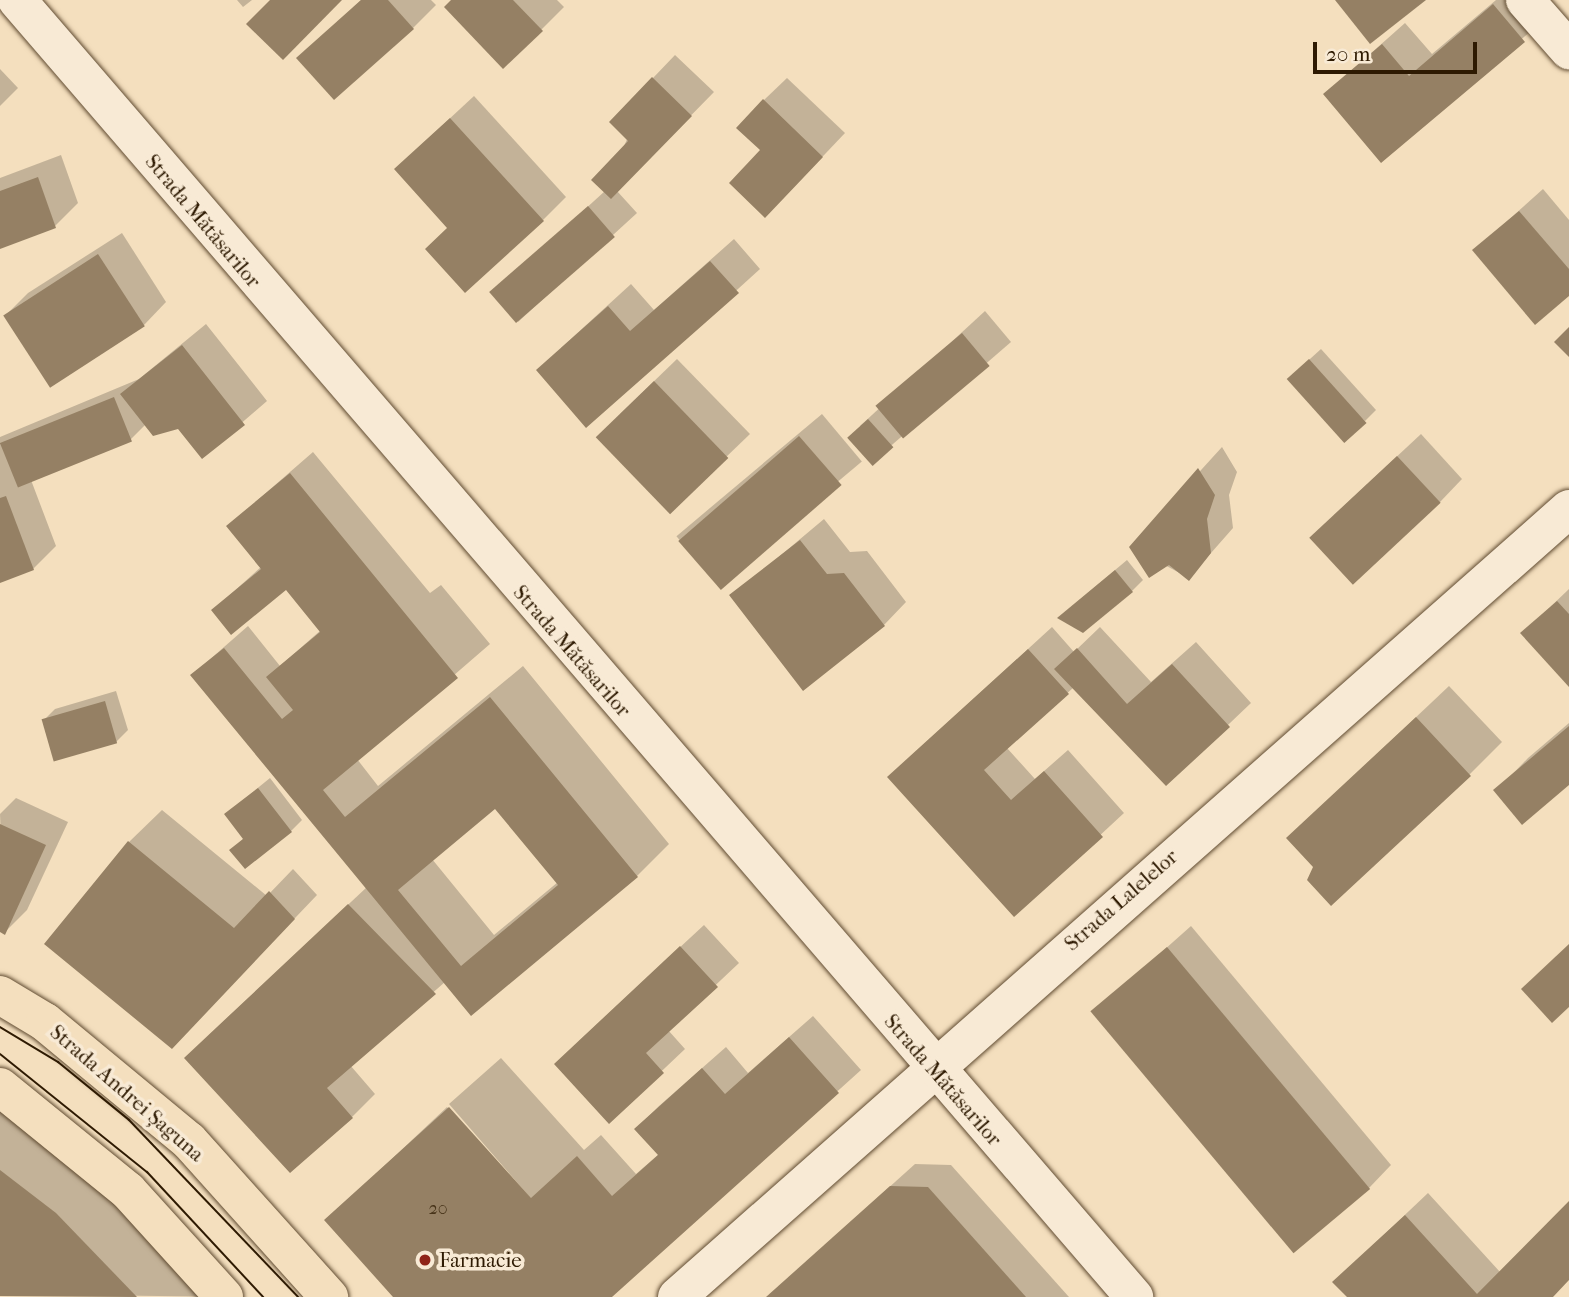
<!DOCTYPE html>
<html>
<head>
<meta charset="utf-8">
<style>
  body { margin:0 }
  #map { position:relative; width:1569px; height:1297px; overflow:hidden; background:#f4dfbe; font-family:"IM FELL French Canon",serif }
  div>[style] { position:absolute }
  .shadow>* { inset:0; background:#0003; transform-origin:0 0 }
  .building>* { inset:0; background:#958064; transform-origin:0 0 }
  .roads { filter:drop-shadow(0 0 2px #604b31) drop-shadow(0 0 2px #604b31) }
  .minor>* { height:38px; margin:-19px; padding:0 19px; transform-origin:19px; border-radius:19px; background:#f8ead5 }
  .tertiary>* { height:38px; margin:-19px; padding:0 19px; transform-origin:19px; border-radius:19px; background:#f8ead5 }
  .primary>* { height:38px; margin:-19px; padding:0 19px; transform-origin:19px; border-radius:19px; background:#f4dfbe }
  .tram>* { height:2px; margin:-1px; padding:0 1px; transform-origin:1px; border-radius:1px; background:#2e1a02 }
  .dots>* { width:19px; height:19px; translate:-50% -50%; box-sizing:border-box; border:4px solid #f8ead5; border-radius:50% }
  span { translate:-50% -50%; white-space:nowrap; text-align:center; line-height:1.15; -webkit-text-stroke:7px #f8ead5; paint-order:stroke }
  .number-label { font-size:18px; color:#48341a }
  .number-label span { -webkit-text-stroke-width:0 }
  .street-label { font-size:21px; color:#2e1a02 }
  .poi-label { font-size:21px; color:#2e1a02 }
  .left { translate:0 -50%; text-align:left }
  .scale { position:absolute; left:1313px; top:42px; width:164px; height:32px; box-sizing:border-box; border:4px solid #2e1a02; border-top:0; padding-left:9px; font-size:21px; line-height:24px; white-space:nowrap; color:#2e1a02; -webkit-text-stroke:5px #f8ead5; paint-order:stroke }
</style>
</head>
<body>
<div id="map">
  <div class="shadow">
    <i style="clip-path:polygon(237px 0,252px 0,243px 7px)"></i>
    <i style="clip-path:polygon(361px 0,431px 0,436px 5px,413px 28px,299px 58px)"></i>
    <i style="clip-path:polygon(454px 0,557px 0,564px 7px,541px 30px)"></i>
    <i style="clip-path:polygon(1496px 0,1531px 0,1546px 18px,1381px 161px,1325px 94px,1405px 23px,1432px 54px)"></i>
    <i style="clip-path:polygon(675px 55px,714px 92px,617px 191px,637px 213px,518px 322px,516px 272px,605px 191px,653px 78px)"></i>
    <i style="clip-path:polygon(0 69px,18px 88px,0 106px)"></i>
    <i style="clip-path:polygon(787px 78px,845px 133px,788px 193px,763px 150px,764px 100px)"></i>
    <i style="clip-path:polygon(474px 96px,566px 197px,543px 220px,419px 147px)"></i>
    <i style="clip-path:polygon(61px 155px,78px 203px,55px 226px,0 247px,0 178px)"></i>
    <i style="clip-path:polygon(1543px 189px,1569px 220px,1569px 294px,1475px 250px)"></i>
    <i style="clip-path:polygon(122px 233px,166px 302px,144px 325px,5px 316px,28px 293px)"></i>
    <i style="clip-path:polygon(734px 239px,760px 269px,587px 426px,561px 348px,631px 284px,654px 310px)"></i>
    <i style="clip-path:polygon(985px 311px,1011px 342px,871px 463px,860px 426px)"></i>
    <i style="clip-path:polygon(206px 324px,267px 401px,202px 457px,179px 427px,146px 424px,131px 439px,31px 480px,56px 546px,33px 569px,0 581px,0 437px,139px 379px)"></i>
    <i style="clip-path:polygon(1321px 349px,1376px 410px,1365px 421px,1300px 368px)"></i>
    <i style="clip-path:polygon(677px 359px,750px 434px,669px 512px,620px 414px)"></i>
    <i style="left:822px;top:414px;width:62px;height:190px;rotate:50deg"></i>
    <i style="clip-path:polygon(1421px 434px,1462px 479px,1440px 502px,1334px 515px)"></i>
    <i style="clip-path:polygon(1222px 447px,1237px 472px,1229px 495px,1233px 528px,1189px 578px,1131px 547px)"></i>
    <i style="clip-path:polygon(evenodd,313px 452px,430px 593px,441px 585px,490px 644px,357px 759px,378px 786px,523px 666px,669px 844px,637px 876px,445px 982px,350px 1065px,375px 1094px,352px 1117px,209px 1035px,367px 887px,192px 675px,248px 626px,280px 666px,321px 630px,286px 588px,213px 610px,262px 566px,228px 526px,313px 452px,495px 806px,558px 882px,494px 935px,432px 859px,495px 806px)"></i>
    <i style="clip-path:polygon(824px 519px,850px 552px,867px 551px,906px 602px,884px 625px,732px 596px)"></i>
    <i style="clip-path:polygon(1127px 560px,1143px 580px,1132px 591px,1071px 607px)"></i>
    <i style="clip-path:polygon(1569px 589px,1569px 684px,1523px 633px)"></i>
    <i style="clip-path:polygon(1052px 627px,1074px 652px,1100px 627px,1151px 682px,1196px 642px,1251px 703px,1166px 784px,1074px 687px,1007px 748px,1035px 779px,1068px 750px,1124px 813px,1014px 915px,912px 755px)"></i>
    <i style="clip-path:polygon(1449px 686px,1502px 742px,1469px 775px,1288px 838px)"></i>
    <i style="clip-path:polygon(116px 691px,128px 730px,116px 742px,44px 720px,55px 709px)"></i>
    <i style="clip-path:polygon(1569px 723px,1569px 783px,1496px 791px,1528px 758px)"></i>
    <i style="clip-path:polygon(270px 778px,302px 820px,291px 831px,232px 850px,245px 837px,226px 814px)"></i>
    <i style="clip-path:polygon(16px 798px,68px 822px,27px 910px,5px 932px,0 814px)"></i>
    <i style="clip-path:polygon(162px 810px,267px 896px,293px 869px,317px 895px,194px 1024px,129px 842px)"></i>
    <i style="clip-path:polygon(704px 925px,739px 963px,668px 1030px,685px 1049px,609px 1121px,579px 1041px)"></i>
    <i style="clip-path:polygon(1191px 926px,1391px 1165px,1369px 1188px,1093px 1013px)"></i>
    <i style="clip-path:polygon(813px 1016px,861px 1070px,609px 1297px,396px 1297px,327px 1220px,447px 1107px,613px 1293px,449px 1104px,501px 1058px,584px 1150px,601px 1135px,636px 1174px,659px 1154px,636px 1129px,659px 1106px,726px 1047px,748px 1073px)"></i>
    <i style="clip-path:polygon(0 1088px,237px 1297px,0 1294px)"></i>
    <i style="clip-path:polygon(915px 1164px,951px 1165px,1069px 1297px,767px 1297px)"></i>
    <i style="clip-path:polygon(1428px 1193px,1500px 1272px,1569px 1204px,1569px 1278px,1550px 1297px,1349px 1297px,1334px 1282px)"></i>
  </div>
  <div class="building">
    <i style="clip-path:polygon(270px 0,342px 0,283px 60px,246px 24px)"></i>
    <i style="clip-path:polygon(361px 0,388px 0,414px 29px,334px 100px,296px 58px)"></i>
    <i style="clip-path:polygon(451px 0,513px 0,543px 31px,503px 69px,444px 7px)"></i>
    <i style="clip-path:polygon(1335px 0,1426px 0,1370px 44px)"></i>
    <i style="clip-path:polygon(1493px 4px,1525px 42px,1381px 163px,1323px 94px,1382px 44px,1409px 76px)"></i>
    <i style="clip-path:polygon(652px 77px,692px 116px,611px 199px,591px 180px,628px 141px,609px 122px)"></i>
    <i style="clip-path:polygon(763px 99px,823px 157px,765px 218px,729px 183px,760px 150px,736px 128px)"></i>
    <i style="clip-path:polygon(450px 118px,544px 221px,465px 293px,425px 249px,447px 228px,394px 169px)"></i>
    <i style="clip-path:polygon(38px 177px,56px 228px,0 249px,0 191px)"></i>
    <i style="left:588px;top:206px;width:41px;height:131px;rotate:49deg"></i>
    <i style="clip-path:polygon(1519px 211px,1569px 269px,1569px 296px,1535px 325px,1472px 250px)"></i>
    <i style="left:98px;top:254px;width:86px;height:113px;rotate:57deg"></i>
    <i style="clip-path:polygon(710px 261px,739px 293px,586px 428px,536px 370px,608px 306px,630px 331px)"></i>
    <i style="clip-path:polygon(1569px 327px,1569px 357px,1554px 342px)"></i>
    <i style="left:962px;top:333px;width:43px;height:113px;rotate:50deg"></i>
    <i style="clip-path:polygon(182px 345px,245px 425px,202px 459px,178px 429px,153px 436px,120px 394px)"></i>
    <i style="left:1309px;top:359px;width:86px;height:30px;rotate:48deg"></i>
    <i style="left:654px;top:381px;width:107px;height:81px;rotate:46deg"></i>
    <i style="left:114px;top:397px;width:48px;height:123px;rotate:68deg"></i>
    <i style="left:868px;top:419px;width:38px;height:28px;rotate:48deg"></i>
    <i style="left:799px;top:436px;width:65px;height:160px;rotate:49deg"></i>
    <i style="left:1397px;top:456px;width:64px;height:120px;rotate:47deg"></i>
    <i style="clip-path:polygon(1198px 468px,1215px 495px,1207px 519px,1211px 553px,1189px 581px,1169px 565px,1149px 578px,1129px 547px)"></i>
    <i style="clip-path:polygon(evenodd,290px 473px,458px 678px,323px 790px,345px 817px,490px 697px,638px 877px,471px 1016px,190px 675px,224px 648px,282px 719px,293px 710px,266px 677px,320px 632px,286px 590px,231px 635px,211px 610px,261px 569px,226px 526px,290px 473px,495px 809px,558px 885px,461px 966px,398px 890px,495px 809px)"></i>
    <i style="clip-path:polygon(6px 496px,34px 570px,0 583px,0 498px)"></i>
    <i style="clip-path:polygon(800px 540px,827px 574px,844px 573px,885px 626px,803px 691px,729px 595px)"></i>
    <i style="clip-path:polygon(1115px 570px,1133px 592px,1083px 633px,1057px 618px)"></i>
    <i style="clip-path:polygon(1557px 601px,1569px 614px,1569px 687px,1520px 633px)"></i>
    <i style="clip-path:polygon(1077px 648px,1127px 704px,1172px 664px,1230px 727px,1166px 786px,1054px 669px)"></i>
    <i style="clip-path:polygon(1028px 649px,1069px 694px,984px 770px,1011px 800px,1044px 771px,1103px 837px,1014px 917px,887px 777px)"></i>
    <i style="left:105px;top:701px;width:44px;height:66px;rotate:74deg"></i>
    <i style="clip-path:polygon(1416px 717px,1471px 776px,1331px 906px,1307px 880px,1313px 867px,1286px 838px)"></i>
    <i style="clip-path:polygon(1569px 726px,1569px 785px,1522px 825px,1493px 790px)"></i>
    <i style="clip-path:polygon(258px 788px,292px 832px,245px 869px,229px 850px,243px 839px,224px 814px)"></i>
    <i style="clip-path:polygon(0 824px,46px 845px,5px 935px,0 932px)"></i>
    <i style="clip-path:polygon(128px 841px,234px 928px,269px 891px,295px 919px,172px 1049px,44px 944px)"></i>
    <i style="clip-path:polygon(348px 904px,436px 994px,327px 1088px,353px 1118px,290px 1173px,184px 1058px)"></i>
    <i style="clip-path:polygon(1569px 944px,1569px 1007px,1552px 1023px,1521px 989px)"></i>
    <i style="clip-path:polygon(680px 946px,718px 987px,646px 1053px,664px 1073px,609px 1124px,554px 1064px)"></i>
    <i style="left:1167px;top:947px;width:316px;height:100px;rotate:50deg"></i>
    <i style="clip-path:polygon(789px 1037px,839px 1093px,612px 1297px,393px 1297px,324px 1220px,449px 1107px,531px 1198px,577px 1156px,612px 1196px,658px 1155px,634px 1129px,702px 1068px,725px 1094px)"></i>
    <i style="clip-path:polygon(0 1170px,56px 1213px,137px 1297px,0 1296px)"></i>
    <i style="clip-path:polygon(890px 1186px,928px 1187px,1026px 1297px,766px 1297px)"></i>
    <i style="clip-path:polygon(1569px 1201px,1569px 1280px,1553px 1297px,1347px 1297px,1332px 1282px,1405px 1215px,1477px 1294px)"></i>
  </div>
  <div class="roads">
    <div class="minor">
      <i style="left:1525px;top:0;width:67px;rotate:48.7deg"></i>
      <i style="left:677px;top:1297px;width:1190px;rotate:-41.46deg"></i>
    </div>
    <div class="tertiary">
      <i style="left:17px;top:0;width:1712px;rotate:49.26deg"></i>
    </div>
    <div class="primary">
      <i style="left:0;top:995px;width:52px;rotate:31deg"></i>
      <i style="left:45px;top:1022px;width:187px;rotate:39.6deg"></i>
      <i style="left:189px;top:1141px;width:210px;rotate:48.1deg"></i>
      <i style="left:0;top:1087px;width:165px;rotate:39.1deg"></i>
      <i style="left:128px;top:1191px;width:143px;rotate:47.8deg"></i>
    </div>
  </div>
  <div class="tram">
    <i style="left:0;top:1027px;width:68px;rotate:31.1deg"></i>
    <i style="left:58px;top:1062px;width:92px;rotate:39.2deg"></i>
    <i style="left:129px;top:1120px;width:245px;rotate:46.3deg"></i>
    <i style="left:0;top:1054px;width:189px;rotate:38.8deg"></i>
    <i style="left:147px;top:1172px;width:171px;rotate:47.1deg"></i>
  </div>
  <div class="dots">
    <i style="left:425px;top:1260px;background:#8f2418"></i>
  </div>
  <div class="number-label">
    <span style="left:438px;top:1209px">20</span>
  </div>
  <div class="street-label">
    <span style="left:203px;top:221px;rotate:50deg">Strada Mătăsarilor</span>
    <span style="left:572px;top:651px;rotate:49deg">Strada Mătăsarilor</span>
    <span style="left:1121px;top:900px;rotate:-41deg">Strada Lalelelor</span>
    <span style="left:943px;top:1080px;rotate:49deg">Strada Mătăsarilor</span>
    <span style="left:127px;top:1093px;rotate:41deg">Strada Andrei Șaguna</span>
  </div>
  <div class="poi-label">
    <span class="left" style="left:439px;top:1260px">Farmacie</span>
  </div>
  <div class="scale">20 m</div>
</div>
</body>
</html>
